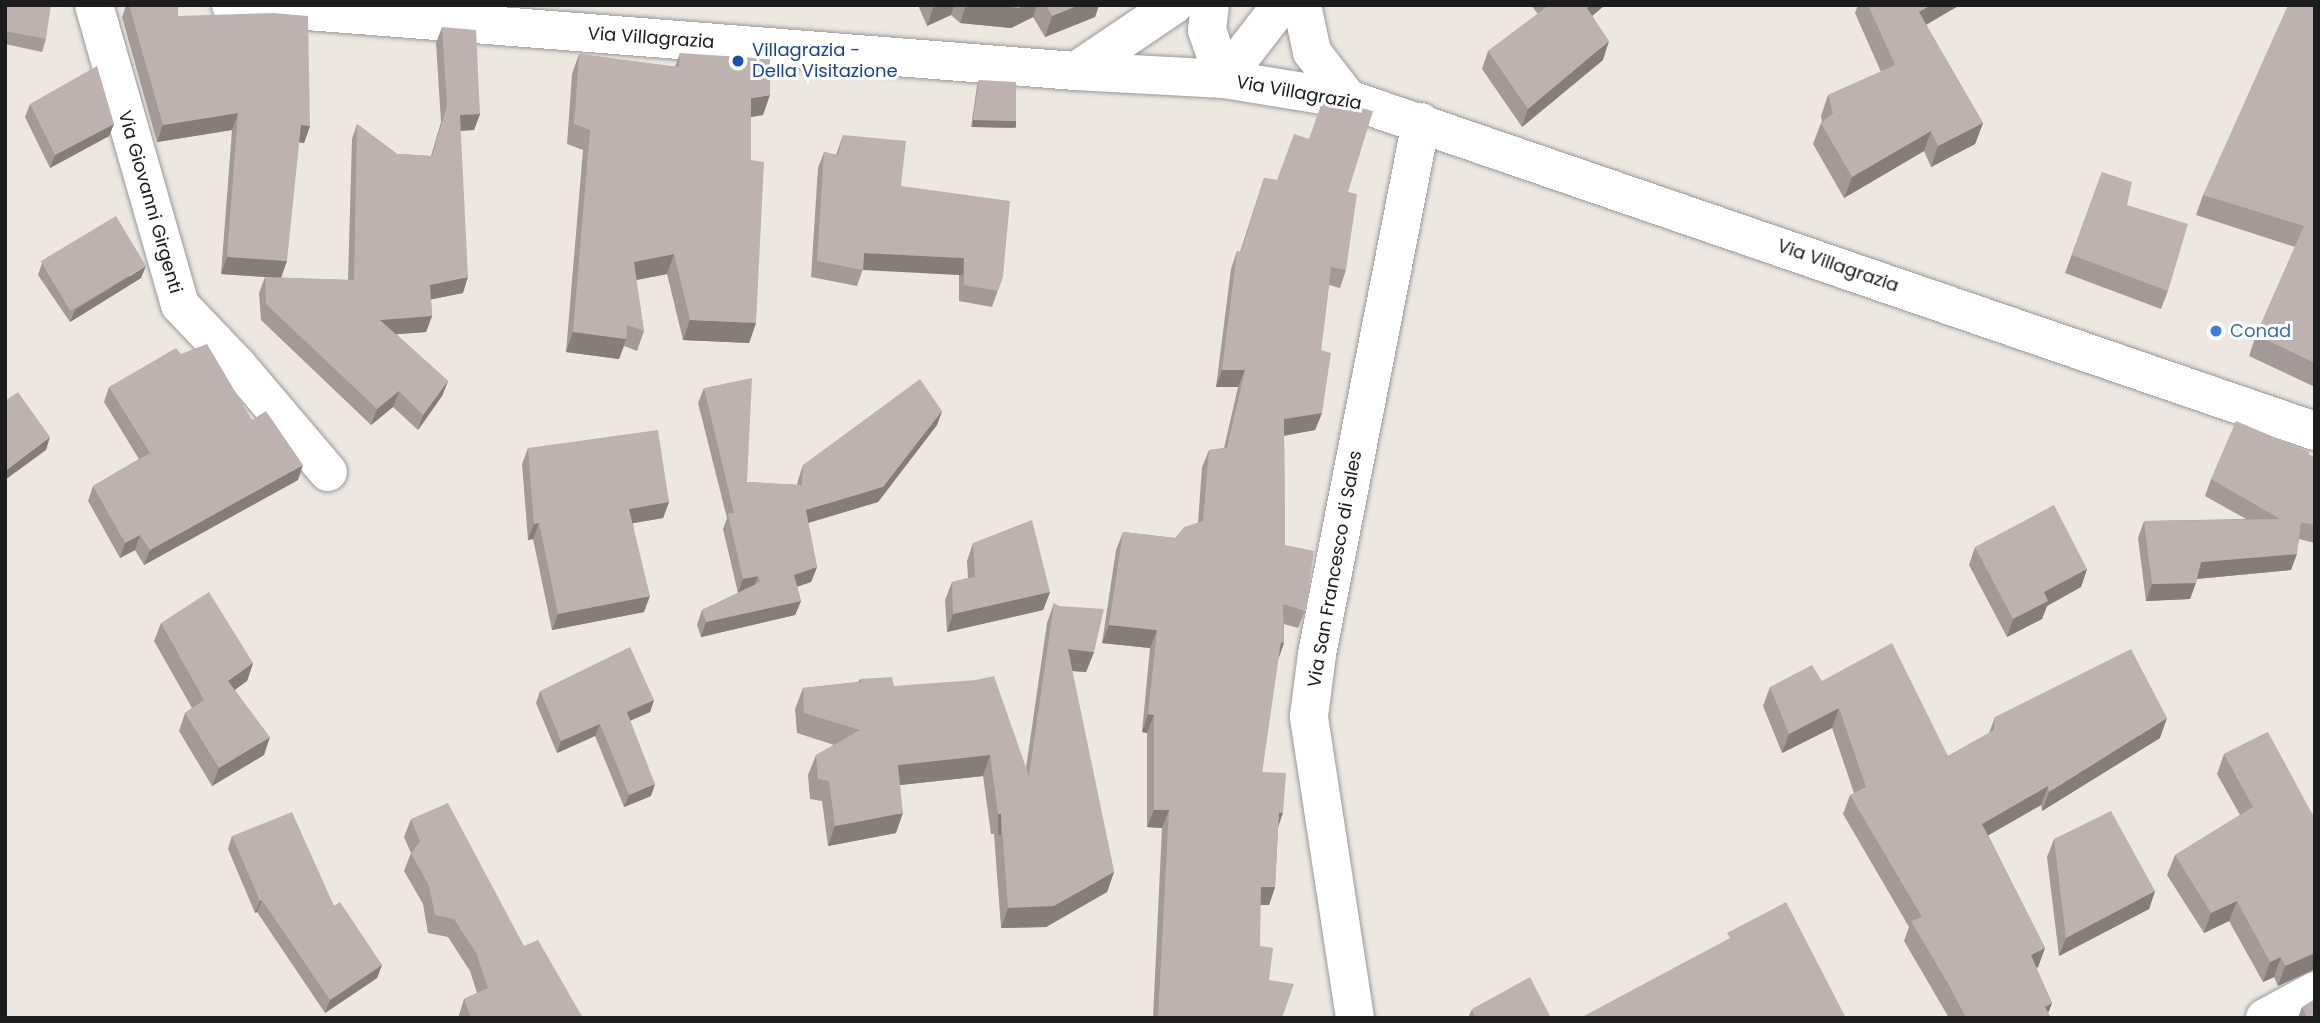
<!DOCTYPE html>
<html>
<head>
<meta charset="utf-8">
<style>
  body { margin:0 }
  #map { position:relative; width:2320px; height:1023px; overflow:hidden; background:#ede7e2; font-family:Poppins,sans-serif }
  div>[style] { position:absolute }
  .roads { filter:drop-shadow(0 0 2px #999) drop-shadow(0 0 2px #999) }
  .street>* { height:38px; margin:-19px; padding:0 19px; transform-origin:19px; border-radius:19px; background:#fff }
  .wall>* { inset:0; background:#a39996 }
  .shaded-wall>* { inset:0; background:#847d7a; transform-origin:0 0 }
  .building>* { inset:0; background:#bdb2af; transform-origin:0 0 }
  .dots>* { width:19px; height:19px; translate:-50% -50%; box-sizing:border-box; border:4px solid #fff; border-radius:50% }
  span { translate:-50% -50%; white-space:nowrap; text-align:center; line-height:1.15; -webkit-text-stroke:6px #fff; paint-order:stroke }
  .street-label { font-size:18px; color:#1c1c1c }
  .transit-label { font-size:18px; color:#164399 }
  .left { translate:0 -50%; text-align:left }
  .shop-label { font-size:18px; color:#366cbe }
  .frame { position:absolute; inset:0; border:7px solid #1c1c1c; pointer-events:none }
</style>
</head>
<body>
<div id="map">
  <div class="roads">
    <div class="street">
      <i style="left:94px;top:5px;width:312px;rotate:74deg"></i>
      <i style="left:180px;top:305px;width:84px;rotate:46.4deg"></i>
      <i style="left:238px;top:366px;width:139px;rotate:49.7deg"></i>
      <i style="left:231px;top:5px;width:848px;rotate:4.47deg"></i>
      <i style="left:1076px;top:71px;width:148px;rotate:3.1deg"></i>
      <i style="left:1224px;top:79px;width:126px;rotate:9.2deg"></i>
      <i style="left:1348px;top:99px;width:1022px;rotate:18.95deg"></i>
      <i style="left:1210px;top:5px;width:25px;rotate:97deg"></i>
      <i style="left:1207px;top:30px;width:52px;rotate:70.9deg"></i>
      <i style="left:1302px;top:5px;width:48px;rotate:78deg"></i>
      <i style="left:1312px;top:52px;width:59px;rotate:52.5deg"></i>
      <i style="left:1076px;top:71px;width:118px;rotate:-34deg"></i>
      <i style="left:1224px;top:79px;width:93px;rotate:-52.4deg"></i>
      <i style="left:1355px;top:1018px;width:305px;rotate:-98.7deg"></i>
      <i style="left:1309px;top:716px;width:63px;rotate:-82.6deg"></i>
      <i style="left:1317px;top:654px;width:542px;rotate:-78.94deg"></i>
      <i style="left:2265px;top:1018px;width:57px;rotate:-28.4deg"></i>
    </div>
  </div>
  <div class="wall">
    <i style="clip-path:polygon(5px 5px,46px 39px,42px 52px,5px 44px)"></i>
    <i style="clip-path:polygon(126px 5px,178px 5px,178px 16px,310px 126px,304px 143px,299px 142px,281px 278px,348px 280px,352px 139px,357px 124px,397px 154px,431px 156px,441px 122px,436px 43px,442px 27px,480px 114px,474px 130px,460px 131px,463px 293px,431px 299px,432px 316px,426px 332px,396px 334px,448px 381px,442px 396px,418px 430px,393px 407px,371px 425px,261px 320px,259px 293px,265px 277px,277px 278px,221px 274px,232px 130px,157px 142px,122px 17px)"></i>
    <i style="clip-path:polygon(918px 5px,1099px 5px,1095px 17px,1045px 37px,1033px 17px,1011px 28px,960px 23px,951px 15px,927px 26px)"></i>
    <i style="clip-path:polygon(1531px 5px,1605px 5px,1592px 16px,1603px 60px,1522px 127px,1482px 69px,1488px 51px,1538px 14px)"></i>
    <i style="clip-path:polygon(1858px 5px,1960px 5px,1926px 25px,1983px 123px,1975px 144px,1931px 167px,1924px 151px,1844px 198px,1813px 144px,1821px 123px,1822px 122px,1821px 116px,1828px 95px,1881px 72px,1855px 13px)"></i>
    <i style="clip-path:polygon(2315px 5px,2315px 387px,2249px 356px,2256px 335px,2295px 247px,2196px 215px,2203px 195px)"></i>
    <i style="clip-path:polygon(680px 53px,763px 115px,751px 117px,751px 160px,756px 323px,749px 343px,683px 340px,667px 274px,636px 280px,644px 331px,637px 351px,624px 346px,619px 359px,566px 352px,583px 150px,567px 144px,572px 74px,579px 54px,675px 67px)"></i>
    <i style="clip-path:polygon(979px 80px,1016px 121px,1013px 128px,971px 127px,977px 86px)"></i>
    <i style="clip-path:polygon(30px 104px,114px 124px,109px 136px,50px 168px,25px 117px)"></i>
    <i style="clip-path:polygon(843px 135px,1003px 276px,992px 307px,959px 301px,959px 274px,863px 269px,857px 286px,811px 277px,818px 168px,824px 152px,836px 155px)"></i>
    <i style="clip-path:polygon(2102px 172px,2127px 205px,2168px 291px,2161px 309px,2065px 273px)"></i>
    <i style="clip-path:polygon(1264px 178px,1348px 192px,1346px 270px,1340px 288px,1329px 285px,1321px 350px,1322px 413px,1315px 430px,1284px 435px,1285px 545px,1305px 611px,1298px 628px,1284px 624px,1284px 643px,1278px 659px,1262px 772px,1278px 827px,1275px 887px,1269px 905px,1260px 905px,1260px 946px,1269px 980px,1282px 1018px,1153px 1018px,1162px 828px,1147px 827px,1147px 733px,1142px 732px,1150px 648px,1102px 643px,1116px 550px,1123px 532px,1175px 538px,1198px 523px,1202px 467px,1209px 450px,1224px 448px,1238px 387px,1216px 387px,1231px 269px,1237px 251px,1240px 252px)"></i>
    <i style="clip-path:polygon(42px 263px,141px 278px,70px 322px,38px 275px)"></i>
    <i style="clip-path:polygon(181px 354px,252px 420px,298px 480px,144px 565px,135px 550px,120px 558px,88px 501px,93px 486px,139px 459px,104px 402px,109px 387px)"></i>
    <i style="clip-path:polygon(704px 388px,747px 482px,797px 485px,798px 480px,803px 465px,942px 411px,937px 425px,878px 502px,808px 523px,817px 567px,811px 582px,797px 587px,801px 601px,795px 615px,701px 637px,697px 625px,702px 610px,738px 593px,723px 529px,727px 518px,698px 403px)"></i>
    <i style="clip-path:polygon(528px 448px,669px 502px,663px 518px,633px 523px,644px 612px,552px 630px,533px 539px,528px 540px,522px 464px)"></i>
    <i style="clip-path:polygon(2309px 455px,2315px 457px,2315px 543px,2299px 539px,2291px 570px,2197px 579px,2190px 599px,2146px 601px,2138px 538px,2144px 521px,2246px 519px,2205px 496px,2211px 479px)"></i>
    <i style="clip-path:polygon(973px 543px,1050px 592px,1043px 610px,947px 632px,945px 600px,952px 582px,968px 578px,967px 561px)"></i>
    <i style="clip-path:polygon(1975px 547px,2087px 569px,2081px 587px,2047px 606px,2042px 619px,2007px 637px,1969px 565px)"></i>
    <i style="clip-path:polygon(1054px 603px,1094px 652px,1086px 672px,1072px 671px,1114px 872px,1107px 892px,1046px 927px,1001px 928px,994px 834px,991px 834px,983px 776px,900px 785px,896px 833px,828px 846px,822px 801px,810px 799px,808px 775px,816px 755px,834px 745px,797px 733px,795px 709px,803px 688px,858px 682px,860px 679px,894px 686px,1026px 768px,1047px 623px)"></i>
    <i style="clip-path:polygon(161px 623px,253px 663px,247px 681px,235px 690px,264px 755px,212px 786px,179px 731px,185px 713px,192px 708px,154px 641px)"></i>
    <i style="clip-path:polygon(1822px 681px,1948px 756px,1989px 733px,1995px 717px,2160px 738px,2042px 811px,2041px 805px,1988px 835px,2045px 948px,2038px 967px,2036px 968px,2052px 1003px,2048px 1013px,2051px 1018px,1949px 1018px,1904px 941px,1909px 927px,1843px 814px,1850px 795px,1854px 793px,1832px 728px,1782px 753px,1763px 706px,1770px 687px)"></i>
    <i style="clip-path:polygon(540px 691px,654px 700px,650px 712px,630px 721px,651px 796px,624px 807px,595px 736px,557px 753px,536px 703px)"></i>
    <i style="clip-path:polygon(2268px 732px,2315px 969px,2278px 986px,2274px 977px,2263px 982px,2229px 921px,2204px 933px,2167px 875px,2175px 855px,2240px 815px,2217px 774px,2224px 754px)"></i>
    <i style="clip-path:polygon(411px 819px,524px 946px,583px 1018px,458px 1018px,464px 999px,477px 993px,470px 971px,448px 937px,428px 933px,423px 904px,404px 871px,411px 853px,404px 837px)"></i>
    <i style="clip-path:polygon(232px 836px,334px 906px,382px 965px,377px 978px,325px 1013px,257px 912px,255px 913px,228px 849px)"></i>
    <i style="clip-path:polygon(2054px 839px,2155px 891px,2149px 909px,2059px 956px,2047px 857px)"></i>
    <i style="clip-path:polygon(2302px 1007px,2315px 1018px,2298px 1018px)"></i>
    <i style="clip-path:polygon(1472px 1009px,1476px 1018px,1468px 1018px)"></i>
  </div>
  <div class="shaded-wall">
    <i style="clip-path:polygon(934px 5px,954px 5px,951px 15px,927px 26px)"></i>
    <i style="clip-path:polygon(966px 5px,1037px 5px,1033px 17px,1011px 28px,960px 23px)"></i>
    <i style="clip-path:polygon(1079px 5px,1099px 5px,1095px 17px,1045px 37px,1052px 16px)"></i>
    <i style="clip-path:polygon(1590px 5px,1605px 5px,1580px 26px,1587px 8px)"></i>
    <i style="clip-path:polygon(1931px 5px,1960px 5px,1911px 33px,1919px 12px)"></i>
    <i style="clip-path:polygon(1609px 41px,1603px 60px,1522px 127px,1528px 109px)"></i>
    <i style="clip-path:polygon(770px 95px,763px 115px,744px 118px,751px 98px)"></i>
    <i style="clip-path:polygon(238px 113px,232px 130px,157px 142px,163px 125px)"></i>
    <i style="clip-path:polygon(480px 114px,474px 130px,454px 131px,460px 115px)"></i>
    <i style="left:973px;top:120px;width:43px;height:7px;rotate:1deg"></i>
    <i style="clip-path:polygon(1983px 123px,1975px 144px,1931px 167px,1938px 146px)"></i>
    <i style="clip-path:polygon(114px 124px,109px 136px,50px 168px,55px 155px)"></i>
    <i style="clip-path:polygon(301px 125px,310px 126px,304px 143px,295px 142px)"></i>
    <i style="clip-path:polygon(1931px 131px,1924px 151px,1844px 198px,1852px 177px)"></i>
    <i style="left:864px;top:253px;width:100px;height:17px;rotate:3deg"></i>
    <i style="clip-path:polygon(674px 254px,667px 274px,626px 282px,634px 262px)"></i>
    <i style="clip-path:polygon(227px 257px,287px 261px,281px 278px,221px 274px)"></i>
    <i style="clip-path:polygon(146px 266px,141px 278px,70px 322px,75px 310px)"></i>
    <i style="clip-path:polygon(468px 277px,463px 293px,424px 301px,430px 285px)"></i>
    <i style="clip-path:polygon(432px 316px,426px 332px,375px 336px,380px 320px)"></i>
    <i style="clip-path:polygon(690px 320px,756px 323px,749px 343px,683px 340px)"></i>
    <i style="clip-path:polygon(573px 332px,626px 339px,619px 359px,566px 352px)"></i>
    <i style="clip-path:polygon(1222px 370px,1245px 370px,1238px 387px,1216px 387px)"></i>
    <i style="clip-path:polygon(448px 381px,442px 396px,418px 430px,423px 415px)"></i>
    <i style="clip-path:polygon(399px 391px,393px 407px,371px 425px,377px 409px)"></i>
    <i style="clip-path:polygon(942px 411px,937px 425px,878px 502px,801px 525px,806px 510px)"></i>
    <i style="clip-path:polygon(1322px 413px,1315px 430px,1278px 437px,1284px 419px)"></i>
    <i style="clip-path:polygon(50px 437px,46px 450px,5px 480px,5px 471px)"></i>
    <i style="clip-path:polygon(303px 465px,298px 480px,144px 565px,150px 550px)"></i>
    <i style="clip-path:polygon(669px 502px,663px 518px,623px 525px,629px 509px)"></i>
    <i style="clip-path:polygon(539px 523px,533px 539px,528px 540px,534px 524px)"></i>
    <i style="clip-path:polygon(140px 535px,135px 550px,120px 558px,125px 543px)"></i>
    <i style="clip-path:polygon(2297px 554px,2291px 570px,2195px 579px,2201px 562px)"></i>
    <i style="clip-path:polygon(817px 567px,811px 582px,789px 589px,794px 575px)"></i>
    <i style="clip-path:polygon(2087px 569px,2081px 587px,2047px 606px,2042px 619px,2007px 637px,2013px 619px,2044px 592px)"></i>
    <i style="clip-path:polygon(758px 576px,752px 591px,738px 593px,743px 579px)"></i>
    <i style="clip-path:polygon(2196px 583px,2190px 599px,2146px 601px,2152px 584px)"></i>
    <i style="clip-path:polygon(1050px 592px,1043px 610px,947px 632px,953px 614px)"></i>
    <i style="clip-path:polygon(650px 596px,644px 612px,552px 630px,558px 614px)"></i>
    <i style="clip-path:polygon(801px 601px,795px 615px,701px 637px,706px 622px)"></i>
    <i style="clip-path:polygon(1109px 625px,1157px 630px,1150px 648px,1102px 643px)"></i>
    <i style="clip-path:polygon(1281px 642px,1284px 643px,1278px 660px)"></i>
    <i style="clip-path:polygon(1068px 649px,1094px 652px,1086px 672px,1060px 670px)"></i>
    <i style="clip-path:polygon(253px 663px,247px 681px,221px 699px,228px 681px)"></i>
    <i style="clip-path:polygon(654px 700px,650px 712px,622px 724px,627px 712px)"></i>
    <i style="clip-path:polygon(1839px 708px,1832px 728px,1782px 753px,1789px 734px)"></i>
    <i style="clip-path:polygon(1148px 714px,1154px 715px,1147px 733px,1142px 732px)"></i>
    <i style="clip-path:polygon(2167px 718px,2160px 738px,2042px 811px,2049px 792px)"></i>
    <i style="clip-path:polygon(600px 724px,595px 736px,557px 753px,561px 741px)"></i>
    <i style="clip-path:polygon(270px 737px,264px 755px,212px 786px,219px 768px)"></i>
    <i style="clip-path:polygon(990px 755px,983px 776px,891px 786px,898px 765px)"></i>
    <i style="clip-path:polygon(655px 784px,651px 796px,624px 807px,629px 795px)"></i>
    <i style="clip-path:polygon(2048px 786px,2041px 805px,1975px 843px,1982px 824px)"></i>
    <i style="clip-path:polygon(1154px 810px,1169px 810px,1162px 828px,1147px 827px)"></i>
    <i style="clip-path:polygon(903px 813px,896px 833px,828px 846px,835px 826px)"></i>
    <i style="clip-path:polygon(1279px 813px,1283px 813px,1277px 830px)"></i>
    <i style="left:998px;top:814px;width:3px;height:21px"></i>
    <i style="clip-path:polygon(1114px 872px,1107px 892px,1046px 927px,1001px 928px,1008px 908px)"></i>
    <i style="clip-path:polygon(1261px 887px,1275px 887px,1269px 905px,1254px 905px)"></i>
    <i style="clip-path:polygon(2155px 891px,2149px 909px,2059px 956px,2066px 938px)"></i>
    <i style="clip-path:polygon(262px 900px,257px 912px,255px 913px,260px 901px)"></i>
    <i style="clip-path:polygon(2237px 901px,2229px 921px,2204px 933px,2211px 913px)"></i>
    <i style="clip-path:polygon(2045px 948px,2038px 967px,2024px 975px,2031px 955px)"></i>
    <i style="clip-path:polygon(2315px 953px,2315px 969px,2278px 986px,2285px 966px)"></i>
    <i style="clip-path:polygon(2281px 957px,2274px 977px,2263px 982px,2270px 962px)"></i>
    <i style="clip-path:polygon(382px 965px,377px 978px,325px 1013px,330px 1000px)"></i>
    <i style="clip-path:polygon(2052px 1003px,2046px 1018px,2045px 1007px)"></i>
  </div>
  <div class="building">
    <i style="clip-path:polygon(5px 5px,51px 5px,46px 39px,5px 31px)"></i>
    <i style="clip-path:polygon(129px 5px,178px 5px,178px 16px,273px 13px,308px 16px,310px 126px,301px 125px,287px 261px,227px 257px,238px 113px,163px 125px)"></i>
    <i style="clip-path:polygon(996px 5px,1023px 5px,1019px 8px)"></i>
    <i style="clip-path:polygon(1046px 5px,1079px 5px,1052px 16px)"></i>
    <i style="clip-path:polygon(1549px 5px,1590px 5px,1587px 8px,1609px 41px,1528px 109px,1488px 51px)"></i>
    <i style="clip-path:polygon(1868px 5px,1931px 5px,1919px 12px,1983px 123px,1938px 146px,1931px 131px,1852px 177px,1821px 123px,1833px 113px,1828px 95px,1895px 65px)"></i>
    <i style="clip-path:polygon(2288px 5px,2315px 5px,2315px 363px,2256px 335px,2304px 226px,2203px 195px)"></i>
    <i style="clip-path:polygon(442px 27px,476px 30px,480px 114px,460px 115px,468px 277px,430px 285px,432px 316px,380px 320px,448px 381px,423px 415px,399px 391px,377px 409px,266px 304px,265px 277px,354px 280px,357px 124px,397px 154px,432px 156px,447px 106px)"></i>
    <i style="clip-path:polygon(680px 53px,770px 59px,770px 95px,751px 98px,751px 160px,764px 162px,756px 323px,690px 320px,674px 254px,634px 262px,644px 331px,627px 325px,626px 339px,573px 332px,590px 130px,574px 124px,579px 54px,679px 67px)"></i>
    <i style="clip-path:polygon(97px 66px,114px 124px,55px 155px,30px 104px)"></i>
    <i style="clip-path:polygon(979px 80px,1016px 82px,1016px 121px,973px 120px)"></i>
    <i style="clip-path:polygon(1323px 99px,1373px 111px,1348px 192px,1357px 194px,1346px 270px,1331px 267px,1321px 350px,1331px 353px,1322px 413px,1284px 419px,1285px 545px,1314px 551px,1305px 611px,1283px 604px,1284px 643px,1281px 642px,1262px 772px,1286px 773px,1283px 813px,1279px 813px,1275px 887px,1261px 887px,1260px 946px,1273px 948px,1269px 980px,1294px 984px,1282px 1018px,1158px 1018px,1169px 810px,1154px 810px,1154px 715px,1148px 714px,1157px 630px,1109px 625px,1123px 532px,1175px 538px,1184px 527px,1203px 521px,1209px 450px,1227px 448px,1245px 370px,1222px 370px,1237px 251px,1241px 252px,1264px 178px,1277px 180px,1294px 134px,1309px 139px)"></i>
    <i style="clip-path:polygon(843px 135px,906px 141px,901px 186px,1010px 201px,1003px 276px,998px 291px,964px 285px,964px 258px,864px 253px,863px 270px,817px 261px,824px 152px,838px 155px)"></i>
    <i style="clip-path:polygon(2102px 172px,2132px 182px,2127px 205px,2188px 224px,2168px 291px,2072px 255px)"></i>
    <i style="left:116px;top:216px;width:58px;height:88px;rotate:59deg"></i>
    <i style="clip-path:polygon(207px 344px,252px 420px,266px 411px,303px 465px,150px 550px,140px 535px,125px 543px,93px 486px,150px 453px,109px 387px,176px 348px,181px 354px)"></i>
    <i style="clip-path:polygon(752px 378px,747px 482px,802px 485px,803px 465px,920px 379px,942px 411px,883px 487px,806px 510px,817px 567px,794px 575px,801px 601px,706px 622px,702px 610px,760px 582px,758px 576px,743px 579px,728px 514px,734px 513px,704px 388px)"></i>
    <i style="clip-path:polygon(18px 392px,50px 437px,5px 471px,5px 401px)"></i>
    <i style="clip-path:polygon(2236px 421px,2309px 452px,2309px 455px,2315px 457px,2315px 525px,2301px 522px,2297px 554px,2201px 562px,2196px 583px,2152px 584px,2144px 521px,2280px 519px,2211px 479px)"></i>
    <i style="clip-path:polygon(658px 430px,669px 502px,629px 509px,650px 596px,558px 614px,539px 523px,534px 524px,528px 448px)"></i>
    <i style="clip-path:polygon(2054px 505px,2087px 569px,2044px 592px,2048px 601px,2013px 619px,1975px 547px)"></i>
    <i style="clip-path:polygon(1032px 520px,1050px 592px,953px 614px,952px 582px,975px 577px,973px 543px)"></i>
    <i style="clip-path:polygon(209px 592px,253px 663px,228px 681px,270px 737px,219px 768px,185px 713px,204px 700px,161px 623px)"></i>
    <i style="clip-path:polygon(1054px 603px,1059px 606px,1104px 609px,1094px 652px,1068px 649px,1114px 872px,1054px 906px,1008px 908px,1001px 814px,998px 814px,990px 755px,898px 765px,903px 813px,835px 826px,829px 781px,818px 779px,816px 755px,860px 730px,804px 713px,803px 688px,861px 682px,860px 679px,892px 677px,894px 686px,976px 680px,994px 676px,1029px 776px)"></i>
    <i style="clip-path:polygon(1892px 643px,1948px 756px,1994px 730px,1995px 717px,2131px 649px,2167px 718px,2049px 792px,2048px 786px,1982px 824px,2045px 948px,2031px 955px,2052px 1003px,2045px 1007px,2051px 1018px,1966px 1018px,1950px 987px,1911px 921px,1922px 917px,1850px 795px,1866px 787px,1839px 708px,1789px 734px,1770px 687px,1812px 665px,1822px 681px)"></i>
    <i style="clip-path:polygon(630px 647px,654px 700px,627px 712px,655px 784px,629px 795px,600px 724px,561px 741px,540px 691px)"></i>
    <i style="clip-path:polygon(2268px 732px,2315px 819px,2315px 953px,2285px 966px,2281px 957px,2270px 962px,2237px 901px,2211px 913px,2175px 855px,2253px 807px,2224px 754px)"></i>
    <i style="clip-path:polygon(448px 803px,524px 946px,538px 940px,583px 1018px,471px 1018px,464px 999px,488px 988px,476px 953px,454px 919px,435px 915px,429px 886px,411px 853px,420px 842px,411px 819px)"></i>
    <i style="clip-path:polygon(2111px 811px,2155px 891px,2066px 938px,2054px 839px)"></i>
    <i style="clip-path:polygon(292px 812px,334px 906px,340px 902px,382px 965px,330px 1000px,262px 900px,260px 901px,232px 836px)"></i>
    <i style="clip-path:polygon(1786px 902px,1846px 1018px,1580px 1018px,1730px 938px,1727px 933px)"></i>
    <i style="clip-path:polygon(1530px 977px,1551px 1018px,1476px 1018px,1472px 1009px)"></i>
    <i style="clip-path:polygon(2315px 999px,2315px 1018px,2307px 1018px,2302px 1007px)"></i>
  </div>
  <div class="dots">
    <i style="left:738px;top:61px;background:#1a4fb4"></i>
    <i style="left:2216px;top:331px;background:#3f7fe0"></i>
  </div>
  <div class="street-label">
    <span style="left:651px;top:38px;rotate:4deg">Via Villagrazia</span>
    <span style="left:1299px;top:93px;rotate:10deg">Via Villagrazia</span>
    <span style="left:150px;top:202px;rotate:74deg">Via Giovanni Girgenti</span>
    <span style="left:1838px;top:266px;rotate:19deg">Via Villagrazia</span>
    <span style="left:1335px;top:569px;rotate:-80deg">Via San Francesco di Sales</span>
  </div>
  <div class="transit-label">
    <span class="left" style="left:752px;top:61px">Villagrazia -<br>Della Visitazione</span>
  </div>
  <div class="shop-label">
    <span class="left" style="left:2230px;top:331px">Conad</span>
  </div>
  <div class="frame"></div>
</div>
</body>
</html>
